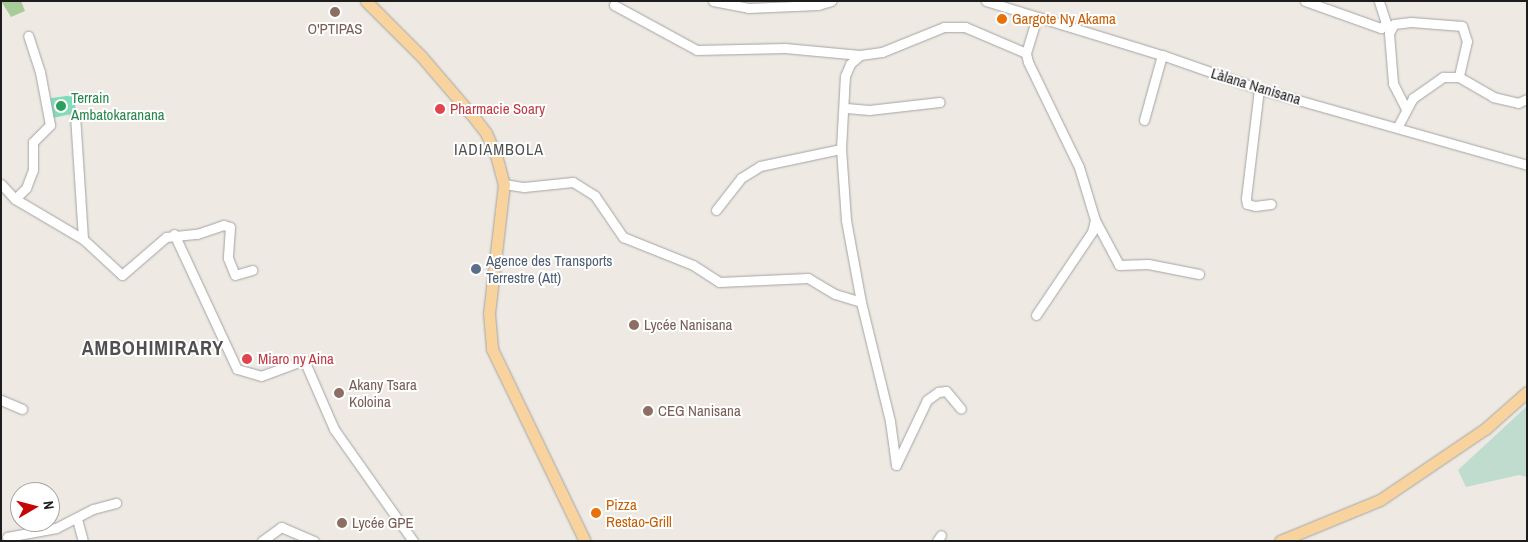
<!DOCTYPE html>
<html>
<head>
<meta charset="utf-8">
<style>
  body { margin:0 }
  #map { position:relative; width:1528px; height:542px; overflow:hidden; background:#eeeae3; font-family:"Archivo Narrow",sans-serif }
  div>[style] { position:absolute }
  .forest>* { inset:0; background:#a7cc99 }
  .wetland>* { inset:0; background:#c0dccf }
  .pitch>* { inset:0; background:#82dcba }
  .roads { filter:drop-shadow(0 0 1px #a4a4a4) drop-shadow(0 0 1px #a4a4a4) }
  .minor>* { height:9px; margin:-4.5px; padding:0 4.5px; transform-origin:4.5px; border-radius:4.5px; background:#fff }
  .major>* { height:11px; margin:-5.5px; padding:0 5.5px; transform-origin:5.5px; border-radius:5.5px; background:#f9d39d }
  .dots>* { width:14px; height:14px; translate:-50% -50%; box-sizing:border-box; border:2px solid #fff; border-radius:50% }
  span { translate:-50% -50%; white-space:nowrap; text-align:center; line-height:1.15; -webkit-text-stroke:4px #fff; paint-order:stroke }
  .food-label { font-size:15px; color:#c56008 }
  .left { translate:0 -50%; text-align:left }
  .education-label { font-size:15px; color:#785e54 }
  .street-label { font-size:15px; color:#1d1d1d }
  .leisure-label { font-size:15px; color:#27864d }
  .health-label { font-size:15px; color:#be3a42 }
  .service-label { font-size:15px; color:#4e5e75 }
  .neighbourhood-label { font-size:16px; color:#505050; letter-spacing:1px }
  .district-label { font-size:20px; color:#505050; font-weight:700; letter-spacing:1px }
  .frame { position:absolute; inset:0; border:2px solid #1d1d1d; pointer-events:none }
  .north { position:absolute; left:10px; top:482px; width:50px; height:50px; box-sizing:border-box; background:#fff; border:1px solid #a5a5a5; border-radius:50%; rotate:82deg; font-size:14px; font-weight:700; line-height:20px; text-align:center; color:#1d1d1d }
  .north::after { content:''; display:block; margin:auto; width:18px; height:22px; background:#c50805; clip-path:polygon(50% 0,100% 100%,50% 72%,0 100%) }
</style>
</head>
<body>
<div id="map">
  <div class="forest">
    <i style="clip-path:polygon(1px 1px,21px 1px,25px 11px,11px 17px)"></i>
  </div>
  <div class="wetland">
    <i style="clip-path:polygon(1527px 406px,1527px 477px,1519px 475px,1466px 487px,1458px 470px)"></i>
  </div>
  <div class="pitch">
    <i style="clip-path:polygon(74px 95px,76px 113px,48px 119px,44px 99px)"></i>
  </div>
  <div class="roads">
    <div class="minor">
      <i style="left:713px;top:1px;width:36px;rotate:11deg"></i>
      <i style="left:748px;top:8px;width:70px;rotate:-2.5deg"></i>
      <i style="left:818px;top:5px;width:14px;rotate:-17deg"></i>
      <i style="left:986px;top:1px;width:184px;rotate:17.1deg"></i>
      <i style="left:1162px;top:55px;width:103px;rotate:19.3deg"></i>
      <i style="left:1259px;top:89px;width:279px;rotate:15.8deg"></i>
      <i style="left:1305px;top:1px;width:81px;rotate:19.6deg"></i>
      <i style="left:1381px;top:28px;width:7px;rotate:-45deg"></i>
      <i style="left:1386px;top:23px;width:23px;rotate:-108deg"></i>
      <i style="left:614px;top:5px;width:94px;rotate:28.5deg"></i>
      <i style="left:697px;top:50px;width:88px;rotate:-1.3deg"></i>
      <i style="left:785px;top:48px;width:75px;rotate:5.3deg"></i>
      <i style="left:1259px;top:89px;width:110px;rotate:96.8deg"></i>
      <i style="left:1246px;top:198px;width:6px;rotate:81deg"></i>
      <i style="left:1247px;top:204px;width:8px;rotate:14deg"></i>
      <i style="left:1255px;top:206px;width:16px;rotate:-7deg"></i>
      <i style="left:846px;top:108px;width:23px;rotate:5deg"></i>
      <i style="left:869px;top:110px;width:71px;rotate:-6.4deg"></i>
      <i style="left:1406px;top:109px;width:29px;rotate:-117deg"></i>
      <i style="left:1393px;top:83px;width:50px;rotate:-94.6deg"></i>
      <i style="left:1389px;top:33px;width:10px;rotate:-61deg"></i>
      <i style="left:1394px;top:24px;width:17px;rotate:-7deg"></i>
      <i style="left:1411px;top:22px;width:51px;rotate:4.5deg"></i>
      <i style="left:1462px;top:26px;width:16px;rotate:72deg"></i>
      <i style="left:1467px;top:41px;width:37px;rotate:103deg"></i>
      <i style="left:75px;top:115px;width:124px;rotate:86.3deg"></i>
      <i style="left:1144px;top:120px;width:67px;rotate:-74.5deg"></i>
      <i style="left:1398px;top:126px;width:32px;rotate:-62deg"></i>
      <i style="left:1413px;top:98px;width:37px;rotate:-35deg"></i>
      <i style="left:1443px;top:77px;width:16px"></i>
      <i style="left:1459px;top:77px;width:39px;rotate:30deg"></i>
      <i style="left:1493px;top:97px;width:26px;rotate:13deg"></i>
      <i style="left:1518px;top:103px;width:10px;rotate:-24deg"></i>
      <i style="left:1px;top:184px;width:21px;rotate:47deg"></i>
      <i style="left:15px;top:199px;width:79px;rotate:30.5deg"></i>
      <i style="left:83px;top:239px;width:53px;rotate:42.7deg"></i>
      <i style="left:122px;top:275px;width:58px;rotate:-40.8deg"></i>
      <i style="left:166px;top:237px;width:31px;rotate:-6deg"></i>
      <i style="left:197px;top:234px;width:28px;rotate:-19deg"></i>
      <i style="left:223px;top:225px;width:7px;rotate:16deg"></i>
      <i style="left:230px;top:227px;width:31px;rotate:94deg"></i>
      <i style="left:228px;top:258px;width:18px;rotate:68deg"></i>
      <i style="left:235px;top:275px;width:18px;rotate:-16deg"></i>
      <i style="left:504px;top:184px;width:20px;rotate:9deg"></i>
      <i style="left:524px;top:187px;width:49px;rotate:-5.8deg"></i>
      <i style="left:573px;top:182px;width:26px;rotate:32deg"></i>
      <i style="left:595px;top:196px;width:50px;rotate:55.7deg"></i>
      <i style="left:623px;top:237px;width:75px;rotate:21.8deg"></i>
      <i style="left:693px;top:265px;width:31px;rotate:33deg"></i>
      <i style="left:719px;top:282px;width:89px;rotate:-2.6deg"></i>
      <i style="left:808px;top:278px;width:31px;rotate:31deg"></i>
      <i style="left:835px;top:294px;width:27px;rotate:17deg"></i>
      <i style="left:15px;top:199px;width:16px;rotate:-45deg"></i>
      <i style="left:26px;top:188px;width:19px;rotate:-69deg"></i>
      <i style="left:33px;top:170px;width:28px;rotate:-90deg"></i>
      <i style="left:33px;top:142px;width:24px;rotate:-45deg"></i>
      <i style="left:50px;top:125px;width:54px;rotate:-100.7deg"></i>
      <i style="left:40px;top:72px;width:38px;rotate:-108deg"></i>
      <i style="left:716px;top:210px;width:41px;rotate:-52deg"></i>
      <i style="left:741px;top:178px;width:22px;rotate:-32deg"></i>
      <i style="left:760px;top:166px;width:83px;rotate:-11.9deg"></i>
      <i style="left:1095px;top:220px;width:51px;rotate:61.9deg"></i>
      <i style="left:1119px;top:265px;width:29px;rotate:-2deg"></i>
      <i style="left:1148px;top:264px;width:52px;rotate:11.1deg"></i>
      <i style="left:174px;top:234px;width:149px;rotate:65deg"></i>
      <i style="left:237px;top:369px;width:25px;rotate:16deg"></i>
      <i style="left:261px;top:376px;width:46px;rotate:-20.4deg"></i>
      <i style="left:304px;top:360px;width:75px;rotate:66.5deg"></i>
      <i style="left:334px;top:429px;width:137px;rotate:54.8deg"></i>
      <i style="left:1036px;top:315px;width:100px;rotate:-56deg"></i>
      <i style="left:1092px;top:232px;width:12px;rotate:-76deg"></i>
      <i style="left:1095px;top:220px;width:55px;rotate:-106.8deg"></i>
      <i style="left:1079px;top:167px;width:117px;rotate:-115.9deg"></i>
      <i style="left:1028px;top:62px;width:9px;rotate:-103deg"></i>
      <i style="left:1026px;top:53px;width:38px;rotate:-73deg"></i>
      <i style="left:1px;top:400px;width:23px;rotate:23deg"></i>
      <i style="left:896px;top:465px;width:44px;rotate:-97.8deg"></i>
      <i style="left:890px;top:421px;width:122px;rotate:-103.7deg"></i>
      <i style="left:861px;top:302px;width:83px;rotate:-100.4deg"></i>
      <i style="left:846px;top:220px;width:71px;rotate:-94deg"></i>
      <i style="left:841px;top:149px;width:73px;rotate:-86.9deg"></i>
      <i style="left:845px;top:76px;width:13px;rotate:-67deg"></i>
      <i style="left:850px;top:64px;width:13px;rotate:-42deg"></i>
      <i style="left:860px;top:55px;width:22px;rotate:-8deg"></i>
      <i style="left:882px;top:52px;width:67px;rotate:-22deg"></i>
      <i style="left:944px;top:27px;width:21px"></i>
      <i style="left:965px;top:27px;width:66px;rotate:23.1deg"></i>
      <i style="left:896px;top:465px;width:72px;rotate:-64.5deg"></i>
      <i style="left:927px;top:400px;width:14px;rotate:-36deg"></i>
      <i style="left:938px;top:392px;width:8px;rotate:-7deg"></i>
      <i style="left:946px;top:391px;width:23px;rotate:50deg"></i>
      <i style="left:77px;top:519px;width:23px;rotate:75deg"></i>
      <i style="left:7px;top:537px;width:50px;rotate:-10.4deg"></i>
      <i style="left:56px;top:528px;width:42px;rotate:-27.2deg"></i>
      <i style="left:93px;top:509px;width:24px;rotate:-15deg"></i>
      <i style="left:262px;top:541px;width:24px;rotate:-36deg"></i>
      <i style="left:281px;top:527px;width:36px;rotate:23deg"></i>
      <i style="left:937px;top:541px;width:7px;rotate:-56deg"></i>
    </div>
    <div class="major">
      <i style="left:366px;top:1px;width:79px;rotate:45deg"></i>
      <i style="left:422px;top:57px;width:83px;rotate:49.4deg"></i>
      <i style="left:476px;top:120px;width:16px;rotate:52deg"></i>
      <i style="left:486px;top:133px;width:24px;rotate:66deg"></i>
      <i style="left:496px;top:155px;width:30px;rotate:75deg"></i>
      <i style="left:504px;top:184px;width:130px;rotate:96.6deg"></i>
      <i style="left:489px;top:313px;width:36px;rotate:85deg"></i>
      <i style="left:492px;top:349px;width:213px;rotate:64.2deg"></i>
      <i style="left:1280px;top:541px;width:108px;rotate:-22.3deg"></i>
      <i style="left:1380px;top:500px;width:127px;rotate:-34.1deg"></i>
      <i style="left:1485px;top:429px;width:56px;rotate:-41.4deg"></i>
    </div>
  </div>
  <div class="dots">
    <i style="left:335px;top:12px;background:#8d6e63"></i>
    <i style="left:1002px;top:19px;background:#e8710a"></i>
    <i style="left:61px;top:106px;background:#2e9e5b"></i>
    <i style="left:440px;top:109px;background:#e0444e"></i>
    <i style="left:476px;top:269px;background:#5c6f8a"></i>
    <i style="left:634px;top:325px;background:#8d6e63"></i>
    <i style="left:247px;top:359px;background:#e0444e"></i>
    <i style="left:339px;top:393px;background:#8d6e63"></i>
    <i style="left:648px;top:411px;background:#8d6e63"></i>
    <i style="left:596px;top:513px;background:#e8710a"></i>
    <i style="left:342px;top:523px;background:#8d6e63"></i>
  </div>
  <div class="food-label">
    <span class="left" style="left:1012px;top:19px">Gargote Ny Akama</span>
    <span class="left" style="left:606px;top:513px">Pizza<br>Restao-Grill</span>
  </div>
  <div class="education-label">
    <span style="left:335px;top:29px">O'PTIPAS</span>
    <span class="left" style="left:644px;top:325px">Lycée Nanisana</span>
    <span class="left" style="left:349px;top:393px">Akany Tsara<br>Koloina</span>
    <span class="left" style="left:658px;top:411px">CEG Nanisana</span>
    <span class="left" style="left:352px;top:523px">Lycée GPE</span>
  </div>
  <div class="street-label">
    <span style="left:1256px;top:86px;rotate:17deg">Làlana Nanisana</span>
  </div>
  <div class="leisure-label">
    <span class="left" style="left:71px;top:106px">Terrain<br>Ambatokaranana</span>
  </div>
  <div class="health-label">
    <span class="left" style="left:450px;top:109px">Pharmacie Soary</span>
    <span class="left" style="left:258px;top:359px">Miaro ny Aina</span>
  </div>
  <div class="service-label">
    <span class="left" style="left:486px;top:269px">Agence des Transports<br>Terrestre (Att)</span>
  </div>
  <div class="neighbourhood-label">
    <span style="left:499px;top:149px">IADIAMBOLA</span>
  </div>
  <div class="district-label">
    <span style="left:153px;top:347px">AMBOHIMIRARY</span>
  </div>
  <div class="frame"></div>
  <div class="north">N</div>
</div>
</body>
</html>
